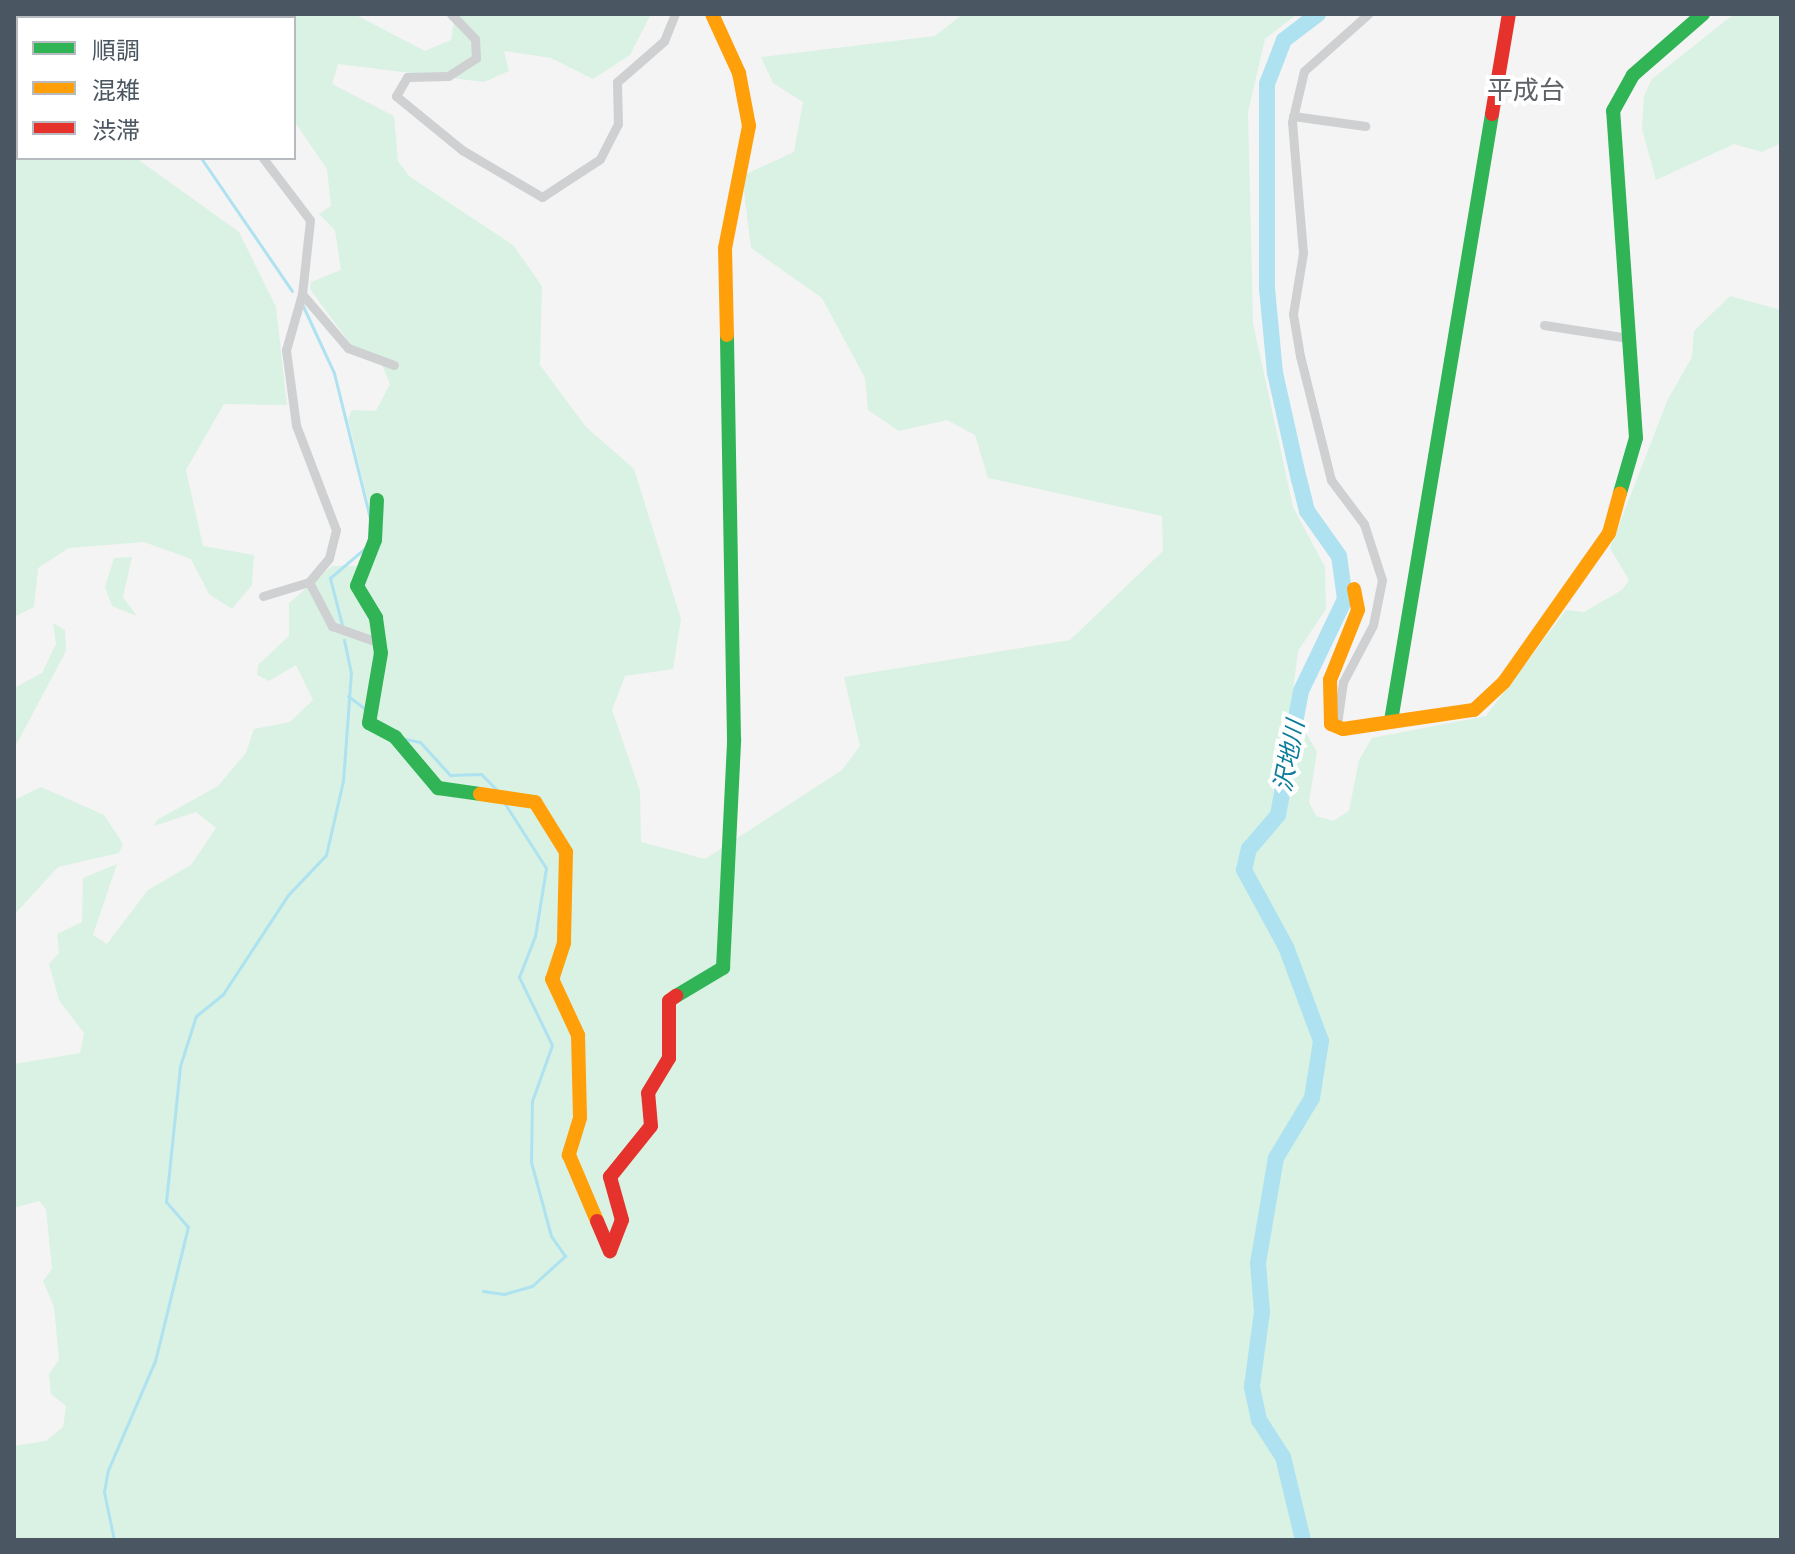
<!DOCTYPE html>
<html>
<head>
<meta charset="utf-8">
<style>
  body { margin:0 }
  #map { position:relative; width:1795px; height:1554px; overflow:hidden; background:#f4f4f4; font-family:Inter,"Noto Sans JP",sans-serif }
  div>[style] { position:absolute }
  .green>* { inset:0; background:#d9f2e3 }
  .stream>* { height:3px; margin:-1.5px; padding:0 1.5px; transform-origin:1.5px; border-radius:1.5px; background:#aee2f0 }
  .river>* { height:16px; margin:-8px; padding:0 8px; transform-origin:8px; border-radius:8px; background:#aee2f0 }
  .street>* { height:9px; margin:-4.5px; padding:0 4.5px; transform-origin:4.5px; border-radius:4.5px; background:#ced0d2 }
  .fast>* { height:14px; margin:-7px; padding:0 7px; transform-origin:7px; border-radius:7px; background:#30b455 }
  .slow>* { height:14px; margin:-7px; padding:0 7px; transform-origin:7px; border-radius:7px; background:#ff9f0a }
  .jam>* { height:14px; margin:-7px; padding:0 7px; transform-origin:7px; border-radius:7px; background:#e5322d }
  span { translate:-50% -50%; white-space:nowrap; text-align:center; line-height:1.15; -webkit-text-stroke:8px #fff; paint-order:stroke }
  .water-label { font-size:24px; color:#0c7c9b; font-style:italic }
  .quarter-label { font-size:26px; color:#5f6368 }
  .frame { position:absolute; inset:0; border:16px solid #4a5661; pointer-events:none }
  .legend { position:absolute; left:16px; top:16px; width:280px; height:144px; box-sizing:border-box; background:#fff; border:2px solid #b7bbc0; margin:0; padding:10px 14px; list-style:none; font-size:24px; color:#4a5661 }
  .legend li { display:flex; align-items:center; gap:16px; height:40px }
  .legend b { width:40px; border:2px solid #b7bbc0 }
</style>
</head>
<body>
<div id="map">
  <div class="green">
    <i style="clip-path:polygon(14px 14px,92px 18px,18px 18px,18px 158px,136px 158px,239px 232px,276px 307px,287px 405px,224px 404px,186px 470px,203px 546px,254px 555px,252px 585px,232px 609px,209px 594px,191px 559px,144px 542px,69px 548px,38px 568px,34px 607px,14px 617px)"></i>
    <i style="clip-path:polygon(167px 14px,354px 14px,425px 51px,451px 40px,455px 14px,651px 14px,630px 55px,593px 79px,551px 58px,504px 51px,509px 71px,484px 82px,338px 64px,332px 84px,394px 116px,398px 161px,409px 176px,513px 245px,542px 286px,540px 365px,586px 427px,634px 469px,681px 619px,673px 669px,625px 676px,612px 710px,640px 791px,641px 842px,705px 859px,842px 770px,860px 746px,844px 677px,1070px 640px,1163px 551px,1162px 516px,988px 478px,975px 435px,947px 420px,899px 431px,868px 410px,865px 378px,822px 298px,751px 248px,742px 176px,794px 152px,803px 102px,773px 83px,761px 57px,935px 36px,963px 14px,1297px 14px,1265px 39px,1248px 112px,1253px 323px,1293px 507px,1325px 567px,1326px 609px,1298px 651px,1291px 707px,1317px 752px,1309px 802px,1316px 816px,1333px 821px,1349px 811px,1359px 760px,1372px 738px,1486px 716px,1566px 610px,1584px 612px,1622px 590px,1629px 580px,1610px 548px,1668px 399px,1692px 357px,1694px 331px,1730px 296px,1781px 310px,1781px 1540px,14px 1540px,14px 1446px,46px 1441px,63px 1427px,66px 1406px,51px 1394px,49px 1374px,59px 1360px,54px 1307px,43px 1281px,52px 1269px,46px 1209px,39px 1201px,14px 1208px,14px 1064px,80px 1053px,84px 1033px,59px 1000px,49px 964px,59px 953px,57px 934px,82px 922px,83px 878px,117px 864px,93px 935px,107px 944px,148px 890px,191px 865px,216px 828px,196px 812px,154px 826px,157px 820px,218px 786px,246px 753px,254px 729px,290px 722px,313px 700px,296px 665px,269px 681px,257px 675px,258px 665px,289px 636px,289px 603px,332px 566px,365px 566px,372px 517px,348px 419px,352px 410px,376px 411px,390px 384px,378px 355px,352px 346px,310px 289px,311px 282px,341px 270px,335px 230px,319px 214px,331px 206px,327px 169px,294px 121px,294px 18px)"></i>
    <i style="clip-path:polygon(1734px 14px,1781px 14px,1781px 143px,1762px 152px,1734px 144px,1656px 180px,1642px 129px,1644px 96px,1652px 79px)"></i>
    <i style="clip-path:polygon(132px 557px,123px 597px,137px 616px,112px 606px,105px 587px,114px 558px)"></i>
    <i style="clip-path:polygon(53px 623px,65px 630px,66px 651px,14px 749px,14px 688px,42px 673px,56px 644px)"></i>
    <i style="clip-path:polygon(41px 787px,104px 815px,123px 844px,119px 853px,58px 867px,14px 915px,14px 800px)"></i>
  </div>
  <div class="stream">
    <i style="left:85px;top:14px;width:5px;rotate:53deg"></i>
    <i style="left:201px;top:158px;width:161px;rotate:55.6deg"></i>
    <i style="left:302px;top:304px;width:76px;rotate:65.1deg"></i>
    <i style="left:334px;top:373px;width:149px;rotate:76.1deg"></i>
    <i style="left:342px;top:625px;width:49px;rotate:-104.3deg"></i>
    <i style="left:330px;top:578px;width:46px;rotate:-40.6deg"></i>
    <i style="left:348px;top:696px;width:21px;rotate:37deg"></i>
    <i style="left:405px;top:739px;width:15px;rotate:11deg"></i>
    <i style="left:420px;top:742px;width:45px;rotate:47.7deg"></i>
    <i style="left:450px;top:775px;width:31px;rotate:-2deg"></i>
    <i style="left:481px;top:774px;width:23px;rotate:45deg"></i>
    <i style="left:483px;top:1291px;width:21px;rotate:8deg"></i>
    <i style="left:504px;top:1294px;width:29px;rotate:-16deg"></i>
    <i style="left:532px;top:1286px;width:45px;rotate:-42.3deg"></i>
    <i style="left:565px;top:1256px;width:24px;rotate:-125deg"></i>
    <i style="left:551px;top:1236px;width:77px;rotate:-105.1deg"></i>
    <i style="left:531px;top:1162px;width:61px;rotate:-89.1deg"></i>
    <i style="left:532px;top:1101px;width:59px;rotate:-70.3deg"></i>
    <i style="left:552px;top:1045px;width:76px;rotate:-115.9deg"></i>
    <i style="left:519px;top:977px;width:44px;rotate:-68.7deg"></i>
    <i style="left:535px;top:936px;width:69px;rotate:-80.8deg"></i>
    <i style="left:546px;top:868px;width:76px;rotate:-122.6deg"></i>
    <i style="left:114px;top:1540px;width:49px;rotate:-101.8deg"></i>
    <i style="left:104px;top:1492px;width:22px;rotate:-80deg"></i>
    <i style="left:108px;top:1470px;width:119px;rotate:-66.7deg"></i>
    <i style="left:155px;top:1361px;width:138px;rotate:-76.2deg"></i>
    <i style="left:188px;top:1227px;width:33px;rotate:-131deg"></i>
    <i style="left:166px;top:1202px;width:137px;rotate:-84.1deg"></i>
    <i style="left:180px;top:1066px;width:52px;rotate:-72.3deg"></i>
    <i style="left:196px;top:1016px;width:35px;rotate:-39deg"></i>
    <i style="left:223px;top:994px;width:118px;rotate:-56.7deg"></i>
    <i style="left:288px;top:895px;width:55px;rotate:-46.5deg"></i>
    <i style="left:326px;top:855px;width:76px;rotate:-77.1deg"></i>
    <i style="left:343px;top:781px;width:108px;rotate:-85.8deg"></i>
    <i style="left:351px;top:673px;width:34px;rotate:-102deg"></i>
  </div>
  <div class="river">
    <i style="left:1303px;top:1540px;width:85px;rotate:-103.5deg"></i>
    <i style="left:1283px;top:1457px;width:44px;rotate:-123deg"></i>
    <i style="left:1259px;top:1420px;width:35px;rotate:-102deg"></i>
    <i style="left:1252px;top:1386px;width:75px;rotate:-82.3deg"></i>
    <i style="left:1262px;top:1312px;width:49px;rotate:-94.7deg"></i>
    <i style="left:1258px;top:1263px;width:107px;rotate:-80.3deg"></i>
    <i style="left:1276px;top:1158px;width:70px;rotate:-59deg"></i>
    <i style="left:1312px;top:1098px;width:58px;rotate:-81deg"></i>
    <i style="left:1321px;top:1041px;width:100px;rotate:-110.4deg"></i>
    <i style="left:1286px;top:947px;width:88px;rotate:-118.6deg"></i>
    <i style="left:1244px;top:870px;width:22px;rotate:-77deg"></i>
    <i style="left:1249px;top:849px;width:45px;rotate:-49.5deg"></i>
    <i style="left:1278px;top:815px;width:126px;rotate:-79.5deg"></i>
    <i style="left:1301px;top:691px;width:102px;rotate:-64.4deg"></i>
    <i style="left:1345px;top:599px;width:43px;rotate:-97.9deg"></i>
    <i style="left:1339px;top:556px;width:55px;rotate:-125.4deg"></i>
    <i style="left:1307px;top:511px;width:32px;rotate:-104deg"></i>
    <i style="left:1299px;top:480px;width:110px;rotate:-102.6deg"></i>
    <i style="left:1275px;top:373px;width:84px;rotate:-95.4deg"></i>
    <i style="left:1267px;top:289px;width:205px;rotate:-90deg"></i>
    <i style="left:1267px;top:84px;width:47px;rotate:-68.9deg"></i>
    <i style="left:1284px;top:40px;width:43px;rotate:-37.4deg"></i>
  </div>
  <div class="street">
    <i style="left:73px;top:14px;width:4px;rotate:76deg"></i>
    <i style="left:136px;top:14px;width:4px;rotate:76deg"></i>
    <i style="left:451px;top:14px;width:35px;rotate:46deg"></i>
    <i style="left:475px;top:39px;width:19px;rotate:87deg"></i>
    <i style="left:476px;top:58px;width:33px;rotate:147deg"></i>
    <i style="left:448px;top:76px;width:41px;rotate:178.6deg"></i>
    <i style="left:407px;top:77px;width:22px;rotate:120deg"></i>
    <i style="left:396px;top:96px;width:85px;rotate:39.3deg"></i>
    <i style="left:462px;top:150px;width:93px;rotate:30.4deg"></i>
    <i style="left:542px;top:197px;width:69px;rotate:-33.2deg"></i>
    <i style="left:600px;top:159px;width:39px;rotate:-63deg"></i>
    <i style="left:618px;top:124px;width:42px;rotate:-91.4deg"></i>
    <i style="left:617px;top:82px;width:62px;rotate:-41.1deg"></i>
    <i style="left:664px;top:41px;width:29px;rotate:-68deg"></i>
    <i style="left:1293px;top:116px;width:73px;rotate:7.9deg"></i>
    <i style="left:302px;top:294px;width:71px;rotate:49.6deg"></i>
    <i style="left:348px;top:348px;width:49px;rotate:20.3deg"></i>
    <i style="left:1544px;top:325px;width:85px;rotate:8.8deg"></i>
    <i style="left:309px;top:582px;width:50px;rotate:62.4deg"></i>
    <i style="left:332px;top:626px;width:51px;rotate:19.5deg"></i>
    <i style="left:263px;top:596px;width:48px;rotate:-16.9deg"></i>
    <i style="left:309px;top:582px;width:31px;rotate:-50deg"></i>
    <i style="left:329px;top:558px;width:29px;rotate:-76deg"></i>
    <i style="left:336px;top:530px;width:112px;rotate:-110.9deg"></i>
    <i style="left:296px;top:425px;width:76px;rotate:-97.6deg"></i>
    <i style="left:286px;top:350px;width:58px;rotate:-74.1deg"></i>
    <i style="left:302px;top:294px;width:74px;rotate:-83.8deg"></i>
    <i style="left:310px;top:220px;width:78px;rotate:-127.2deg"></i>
    <i style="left:1337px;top:724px;width:42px;rotate:-81.9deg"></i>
    <i style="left:1343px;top:682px;width:64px;rotate:-62.2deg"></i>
    <i style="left:1373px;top:625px;width:46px;rotate:-78.7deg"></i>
    <i style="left:1382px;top:580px;width:59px;rotate:-107.8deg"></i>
    <i style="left:1364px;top:524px;width:55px;rotate:-126.9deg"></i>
    <i style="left:1331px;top:480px;width:128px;rotate:-104deg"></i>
    <i style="left:1300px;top:356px;width:43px;rotate:-99.5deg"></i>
    <i style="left:1293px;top:314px;width:62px;rotate:-80.7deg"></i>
    <i style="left:1303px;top:253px;width:131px;rotate:-94.8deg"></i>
    <i style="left:1292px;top:122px;width:52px;rotate:-76.8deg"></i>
    <i style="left:1304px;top:71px;width:86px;rotate:-41.7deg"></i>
  </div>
  <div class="fast">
    <i style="left:1620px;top:493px;width:57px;rotate:-73.8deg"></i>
    <i style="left:1636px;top:438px;width:328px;rotate:-94deg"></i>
    <i style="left:1613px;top:111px;width:41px;rotate:-60.9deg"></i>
    <i style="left:1633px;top:75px;width:93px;rotate:-41.1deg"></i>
    <i style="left:377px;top:500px;width:40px;rotate:92.9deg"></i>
    <i style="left:375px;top:540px;width:49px;rotate:111.4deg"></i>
    <i style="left:357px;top:586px;width:37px;rotate:59deg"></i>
    <i style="left:376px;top:618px;width:35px;rotate:82deg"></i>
    <i style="left:381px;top:653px;width:71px;rotate:99.7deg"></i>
    <i style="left:369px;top:723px;width:30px;rotate:28deg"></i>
    <i style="left:395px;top:737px;width:67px;rotate:49.9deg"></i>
    <i style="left:438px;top:788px;width:42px;rotate:8.1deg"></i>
    <i style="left:1391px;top:721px;width:615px;rotate:-80.55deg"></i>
    <i style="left:676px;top:996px;width:55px;rotate:-30.8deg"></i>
    <i style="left:723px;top:968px;width:229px;rotate:-87.2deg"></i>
    <i style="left:734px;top:739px;width:404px;rotate:-91deg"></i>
  </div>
  <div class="slow">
    <i style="left:712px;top:14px;width:65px;rotate:65.4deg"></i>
    <i style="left:739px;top:73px;width:54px;rotate:79.3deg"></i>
    <i style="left:749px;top:126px;width:124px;rotate:101.1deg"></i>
    <i style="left:725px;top:248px;width:87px;rotate:88.7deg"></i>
    <i style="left:1354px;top:589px;width:21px;rotate:79deg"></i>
    <i style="left:1358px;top:610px;width:75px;rotate:111.8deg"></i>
    <i style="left:1330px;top:680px;width:44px;rotate:88.7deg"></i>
    <i style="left:1331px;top:724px;width:13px;rotate:23deg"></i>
    <i style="left:1343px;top:729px;width:132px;rotate:-8.3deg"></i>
    <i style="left:1474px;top:710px;width:41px;rotate:-43deg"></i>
    <i style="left:1504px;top:682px;width:182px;rotate:-54.8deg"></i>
    <i style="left:1609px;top:533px;width:41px;rotate:-74.6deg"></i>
    <i style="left:480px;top:794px;width:56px;rotate:8.3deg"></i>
    <i style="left:535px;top:802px;width:59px;rotate:58.2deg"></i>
    <i style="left:566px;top:852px;width:91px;rotate:91.3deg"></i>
    <i style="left:564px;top:943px;width:38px;rotate:108deg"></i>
    <i style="left:552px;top:979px;width:62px;rotate:65.1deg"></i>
    <i style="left:578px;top:1035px;width:83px;rotate:88.6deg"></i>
    <i style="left:580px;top:1118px;width:39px;rotate:107deg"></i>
    <i style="left:569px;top:1155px;width:72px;rotate:67deg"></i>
  </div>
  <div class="jam">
    <i style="left:1492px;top:114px;width:101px;rotate:-80.4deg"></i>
    <i style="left:597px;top:1221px;width:33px;rotate:67deg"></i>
    <i style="left:610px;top:1251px;width:33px;rotate:-69deg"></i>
    <i style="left:622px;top:1220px;width:45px;rotate:-105.6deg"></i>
    <i style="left:610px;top:1177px;width:65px;rotate:-51.2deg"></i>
    <i style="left:651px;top:1126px;width:33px;rotate:-95deg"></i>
    <i style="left:648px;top:1093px;width:41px;rotate:-59deg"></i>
    <i style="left:669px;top:1058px;width:57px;rotate:-90deg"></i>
    <i style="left:669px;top:1001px;width:9px;rotate:-36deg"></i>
  </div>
  <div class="water-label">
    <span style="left:1289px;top:756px;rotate:-79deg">沢地川</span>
  </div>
  <div class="quarter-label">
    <span style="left:1526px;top:90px">平成台</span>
  </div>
  <div class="frame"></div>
  <ul class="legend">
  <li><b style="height:10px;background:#30b455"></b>順調</li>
  <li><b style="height:10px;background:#ff9f0a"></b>混雑</li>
  <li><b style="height:10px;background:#e5322d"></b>渋滞</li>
  </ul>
</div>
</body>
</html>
